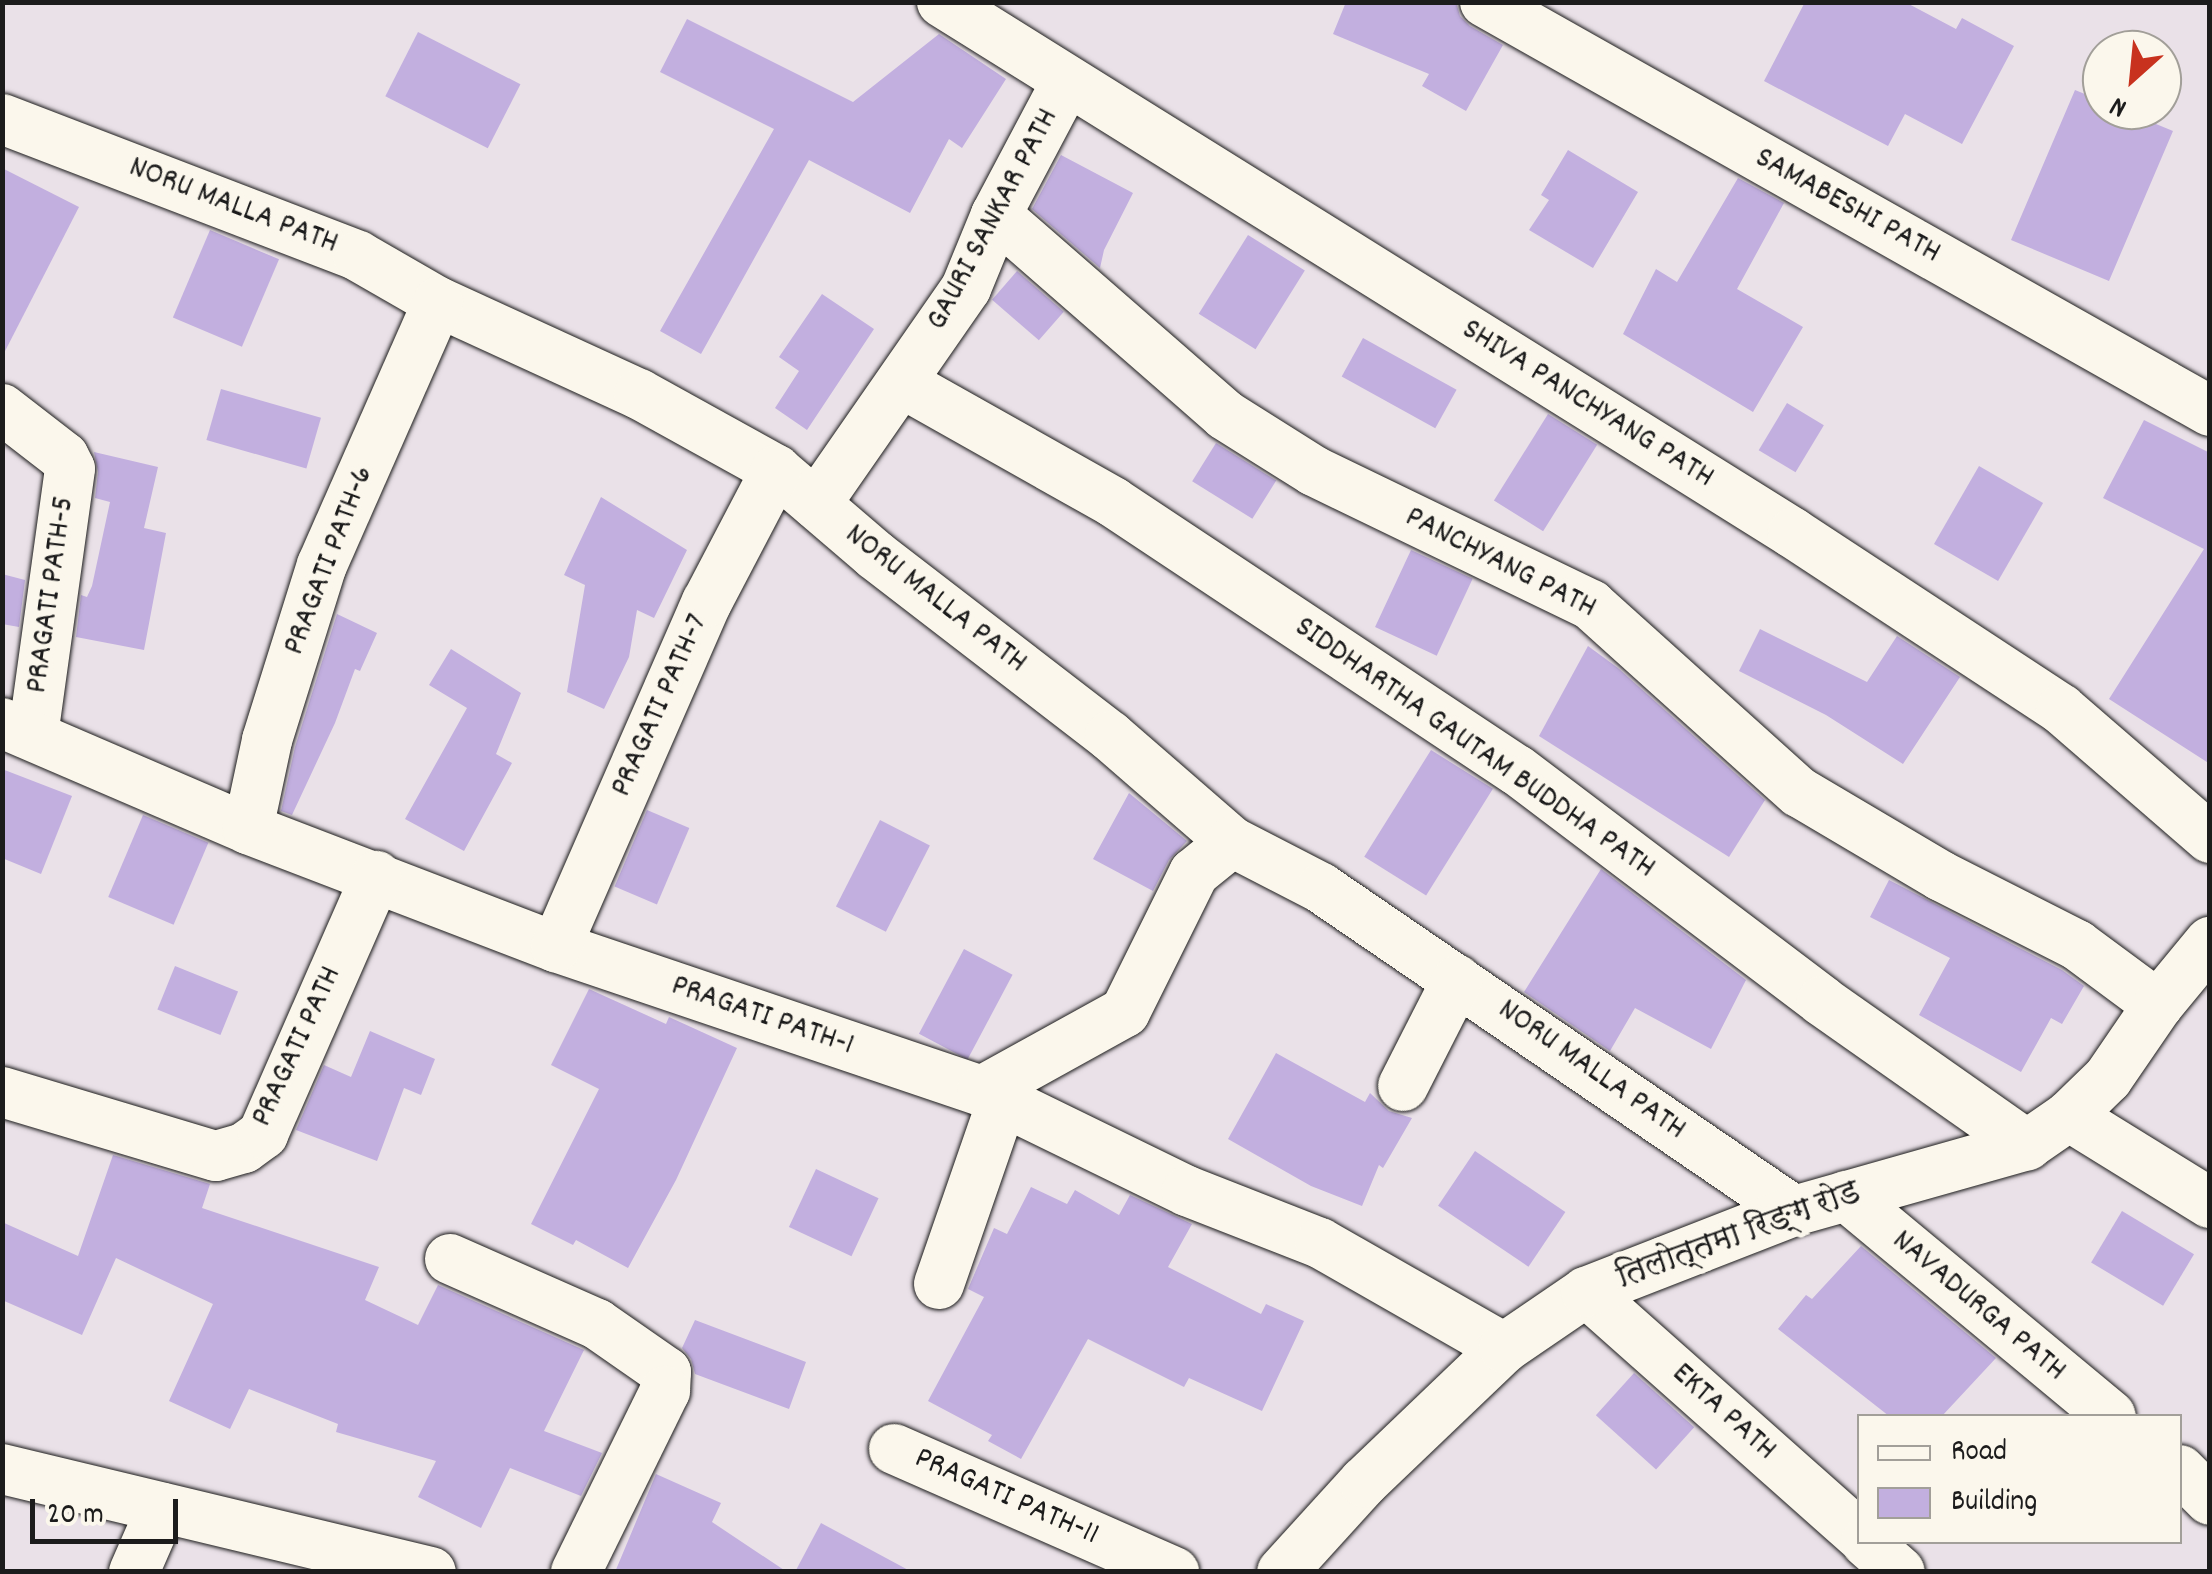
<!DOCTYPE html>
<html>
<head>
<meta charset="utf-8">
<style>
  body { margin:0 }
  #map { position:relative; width:2212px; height:1574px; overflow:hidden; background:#eae1e8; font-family:Dekko,"Playpen Sans Deva",sans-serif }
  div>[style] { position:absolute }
  .building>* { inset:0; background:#c2afdf; transform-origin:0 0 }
  .roads { filter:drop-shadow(0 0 2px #1c1c1c) drop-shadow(0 0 2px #1c1c1c) }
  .minor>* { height:50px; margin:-25px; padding:0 25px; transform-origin:25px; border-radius:25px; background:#fbf7ec }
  span { translate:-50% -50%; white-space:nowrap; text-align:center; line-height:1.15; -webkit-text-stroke:10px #fbf7ec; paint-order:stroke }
  .street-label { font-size:32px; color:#1c1c1c }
  .frame { position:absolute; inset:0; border:5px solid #1c1c1c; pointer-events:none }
  .legend { position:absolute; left:1857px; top:1414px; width:325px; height:130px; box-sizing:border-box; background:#fbf7ec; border:2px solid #a29f99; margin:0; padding:12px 18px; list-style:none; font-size:30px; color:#1c1c1c }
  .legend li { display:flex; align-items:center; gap:20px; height:50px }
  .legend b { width:50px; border:2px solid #a29f99 }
  .north { position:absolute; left:2082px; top:30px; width:100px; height:100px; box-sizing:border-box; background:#fbf7ec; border:2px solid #a29f99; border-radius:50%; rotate:207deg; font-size:28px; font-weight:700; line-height:40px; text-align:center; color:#1c1c1c }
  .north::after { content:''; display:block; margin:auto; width:35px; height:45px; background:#c8321e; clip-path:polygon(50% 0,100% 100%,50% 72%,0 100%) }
  .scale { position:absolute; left:30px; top:1499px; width:148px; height:45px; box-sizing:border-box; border:5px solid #1c1c1c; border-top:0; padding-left:12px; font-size:30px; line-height:35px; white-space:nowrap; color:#1c1c1c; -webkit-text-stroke:8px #fbf7ec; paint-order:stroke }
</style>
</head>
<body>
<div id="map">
  <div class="building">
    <i style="clip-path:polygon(1346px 2px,1456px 2px,1460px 16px,1470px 26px,1503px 45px,1466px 111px,1422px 86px,1429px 74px,1333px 34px)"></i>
    <i style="clip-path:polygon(1805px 2px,1905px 2px,1956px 29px,1962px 18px,2014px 46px,1962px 144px,1905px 114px,1888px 146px,1764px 81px)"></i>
    <i style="clip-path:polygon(687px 19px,853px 102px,939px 34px,1006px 79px,962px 148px,949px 139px,910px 213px,809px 160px,701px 354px,660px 331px,774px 129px,660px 72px)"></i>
    <i style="left:418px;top:32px;width:115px;height:72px;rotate:27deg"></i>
    <i style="clip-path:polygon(2075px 90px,2102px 101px,2102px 110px,2122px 110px,2173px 131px,2109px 281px,2011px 240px)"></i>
    <i style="clip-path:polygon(1568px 150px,1638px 192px,1593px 268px,1529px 230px,1549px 200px,1541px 195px)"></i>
    <i style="clip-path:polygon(1061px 155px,1133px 193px,1104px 250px,1100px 268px,1032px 209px)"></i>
    <i style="clip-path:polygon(2px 168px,79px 207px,2px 357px)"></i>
    <i style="clip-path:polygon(1738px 178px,1784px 203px,1737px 289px,1803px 327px,1753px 412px,1623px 334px,1656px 269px,1677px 282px)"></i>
    <i style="left:210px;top:230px;width:75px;height:95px;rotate:23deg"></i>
    <i style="left:1248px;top:235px;width:67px;height:93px;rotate:32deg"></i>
    <i style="left:1017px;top:271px;width:62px;height:38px;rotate:41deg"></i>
    <i style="clip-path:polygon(822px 294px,874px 329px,807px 430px,775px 408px,799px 371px,779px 357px)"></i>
    <i style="left:1363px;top:338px;width:107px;height:44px;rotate:29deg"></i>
    <i style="left:221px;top:389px;width:104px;height:53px;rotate:16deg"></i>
    <i style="left:1787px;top:403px;width:43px;height:55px;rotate:31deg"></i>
    <i style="left:1548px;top:414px;width:58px;height:102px;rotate:32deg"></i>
    <i style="clip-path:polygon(2144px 420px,2210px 453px,2210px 764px,2109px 699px,2204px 549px,2103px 498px)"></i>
    <i style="left:1216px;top:443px;width:71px;height:45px;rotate:32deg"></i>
    <i style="clip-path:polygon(94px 452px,158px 467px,144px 528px,166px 533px,144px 650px,76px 637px,81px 595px,87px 597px,92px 586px,110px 502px,95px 498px,98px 472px)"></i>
    <i style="left:1979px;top:466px;width:74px;height:90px;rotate:30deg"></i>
    <i style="clip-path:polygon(601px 497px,687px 550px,654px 618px,637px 610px,629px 657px,604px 709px,567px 692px,585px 585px,564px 575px)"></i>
    <i style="left:1411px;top:550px;width:68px;height:85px;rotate:25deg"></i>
    <i style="clip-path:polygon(2px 574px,25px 580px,19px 627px,2px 624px)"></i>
    <i style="clip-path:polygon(337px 614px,377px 633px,360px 671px,355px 669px,335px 723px,292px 815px,281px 811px,295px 747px)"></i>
    <i style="clip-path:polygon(1760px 629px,1867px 682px,1897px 636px,1960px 677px,1903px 764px,1826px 715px,1739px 671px)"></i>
    <i style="clip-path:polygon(1588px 646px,1618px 668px,1765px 800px,1729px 857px,1539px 736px)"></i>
    <i style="clip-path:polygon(451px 649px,521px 693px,496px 754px,512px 763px,464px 851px,405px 819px,467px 708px,429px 685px)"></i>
    <i style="left:1431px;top:750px;width:73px;height:126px;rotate:32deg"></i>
    <i style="clip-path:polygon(2px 769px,72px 796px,41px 874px,2px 858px)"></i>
    <i style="clip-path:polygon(1129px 793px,1187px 841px,1169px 860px,1153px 891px,1093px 859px)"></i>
    <i style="left:647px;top:810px;width:46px;height:83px;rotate:23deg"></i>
    <i style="left:143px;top:815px;width:71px;height:89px;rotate:23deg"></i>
    <i style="left:880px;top:820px;width:56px;height:97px;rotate:27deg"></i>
    <i style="clip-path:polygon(1601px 869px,1746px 980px,1711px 1049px,1635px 1008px,1610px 1051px,1524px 992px)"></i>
    <i style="clip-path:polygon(1889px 880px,2062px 970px,2084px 986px,2062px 1024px,2051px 1018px,2021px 1072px,1919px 1015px,1950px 958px,1870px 917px)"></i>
    <i style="left:964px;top:949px;width:55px;height:96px;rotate:28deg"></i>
    <i style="left:175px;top:966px;width:68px;height:47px;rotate:22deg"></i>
    <i style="clip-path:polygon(589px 989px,666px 1024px,669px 1017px,737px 1048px,676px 1180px,628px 1268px,576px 1240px,573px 1245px,531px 1224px,599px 1089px,551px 1065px)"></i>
    <i style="clip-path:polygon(370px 1031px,435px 1059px,421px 1095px,404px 1088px,377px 1161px,296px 1130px,324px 1065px,351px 1077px)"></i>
    <i style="clip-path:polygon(1276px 1053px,1365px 1102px,1370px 1093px,1389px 1111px,1412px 1118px,1383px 1168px,1379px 1165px,1362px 1206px,1311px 1186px,1228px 1139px)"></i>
    <i style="left:1475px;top:1151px;width:109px;height:66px;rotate:34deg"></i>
    <i style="clip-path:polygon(113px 1155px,210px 1184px,202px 1208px,379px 1267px,365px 1300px,418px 1325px,438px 1285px,584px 1350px,544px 1431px,602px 1453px,581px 1496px,510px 1468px,481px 1528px,418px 1497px,436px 1461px,336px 1432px,338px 1424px,249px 1389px,230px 1429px,169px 1401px,213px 1304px,116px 1258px,82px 1335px,2px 1300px,2px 1222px,78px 1256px)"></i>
    <i style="left:816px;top:1169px;width:69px;height:64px;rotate:25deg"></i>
    <i style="clip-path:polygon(1031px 1187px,1067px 1204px,1075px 1190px,1119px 1215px,1130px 1195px,1192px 1224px,1168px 1267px,1261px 1314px,1266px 1304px,1304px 1321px,1262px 1411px,1189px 1378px,1184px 1387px,1088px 1339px,1021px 1459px,988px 1441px,992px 1435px,928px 1401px,984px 1297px,968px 1289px,994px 1228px,1007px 1234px)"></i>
    <i style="left:2122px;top:1211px;width:84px;height:60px;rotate:31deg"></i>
    <i style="clip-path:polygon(1861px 1246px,1996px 1358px,1942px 1416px,1889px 1416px,1778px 1329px,1806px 1295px,1812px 1299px)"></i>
    <i style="clip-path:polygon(695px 1320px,806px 1362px,789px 1409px,695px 1374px,691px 1359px,682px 1348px)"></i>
    <i style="left:1634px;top:1373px;width:81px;height:57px;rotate:42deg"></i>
    <i style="clip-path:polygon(656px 1474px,721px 1503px,712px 1522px,787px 1572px,615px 1572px)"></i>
    <i style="clip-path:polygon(821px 1523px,912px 1572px,795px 1572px)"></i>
  </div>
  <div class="roads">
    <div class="minor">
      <i style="left:942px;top:2px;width:1003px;rotate:31.96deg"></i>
      <i style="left:1793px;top:533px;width:321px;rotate:33.3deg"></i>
      <i style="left:2061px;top:709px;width:197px;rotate:40.9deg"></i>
      <i style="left:1485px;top:2px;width:832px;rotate:29.43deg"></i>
      <i style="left:2px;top:119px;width:381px;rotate:21deg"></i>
      <i style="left:358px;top:256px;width:92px;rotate:29.9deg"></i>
      <i style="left:438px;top:302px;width:221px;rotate:24.6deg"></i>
      <i style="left:639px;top:394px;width:157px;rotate:29deg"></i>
      <i style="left:776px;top:470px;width:130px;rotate:40.6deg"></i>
      <i style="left:875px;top:555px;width:297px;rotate:37.6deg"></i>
      <i style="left:1110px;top:736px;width:162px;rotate:41deg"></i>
      <i style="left:1232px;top:842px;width:100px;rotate:27.3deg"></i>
      <i style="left:1321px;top:888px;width:573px;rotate:34.33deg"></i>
      <i style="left:996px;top:215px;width:304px;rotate:41.1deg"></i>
      <i style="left:1225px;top:415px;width:105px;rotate:32.2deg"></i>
      <i style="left:1314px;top:471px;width:308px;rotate:25.8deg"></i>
      <i style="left:1591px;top:605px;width:280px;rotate:42deg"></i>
      <i style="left:1799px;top:792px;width:165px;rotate:30.6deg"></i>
      <i style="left:1941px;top:876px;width:153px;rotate:26.9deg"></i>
      <i style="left:2077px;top:945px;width:101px;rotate:36.5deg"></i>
      <i style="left:902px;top:383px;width:242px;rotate:29.4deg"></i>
      <i style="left:1113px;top:502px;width:485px;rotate:33.6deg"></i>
      <i style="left:1517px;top:770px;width:383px;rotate:37.1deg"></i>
      <i style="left:1822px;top:1001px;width:251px;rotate:35.1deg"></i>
      <i style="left:2px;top:409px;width:78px;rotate:37.7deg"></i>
      <i style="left:64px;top:457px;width:13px;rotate:63deg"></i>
      <i style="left:70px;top:469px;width:269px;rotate:97.9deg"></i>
      <i style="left:816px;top:504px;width:263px;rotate:-55.2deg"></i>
      <i style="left:966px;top:288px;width:79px;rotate:-67.7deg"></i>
      <i style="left:996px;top:215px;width:149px;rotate:-62.1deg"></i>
      <i style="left:2px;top:723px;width:268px;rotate:23.3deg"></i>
      <i style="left:248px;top:829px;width:330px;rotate:21deg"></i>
      <i style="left:556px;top:947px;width:450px;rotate:18.7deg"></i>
      <i style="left:982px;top:1091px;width:228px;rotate:26deg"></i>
      <i style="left:1187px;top:1191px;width:143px;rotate:21.4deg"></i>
      <i style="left:1320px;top:1243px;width:212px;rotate:29.7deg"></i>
      <i style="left:248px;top:829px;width:91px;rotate:-77.9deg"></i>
      <i style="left:267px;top:740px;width:183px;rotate:-72.6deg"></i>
      <i style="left:322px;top:565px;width:287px;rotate:-66.2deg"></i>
      <i style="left:556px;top:947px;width:377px;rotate:-66.4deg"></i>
      <i style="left:707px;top:602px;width:149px;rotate:-62.4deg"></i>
      <i style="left:1403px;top:1086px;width:119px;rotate:-63deg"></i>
      <i style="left:982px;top:1091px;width:163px;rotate:-28.9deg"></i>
      <i style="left:1125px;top:1012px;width:155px;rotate:-63.6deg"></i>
      <i style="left:1194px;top:873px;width:49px;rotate:-39.2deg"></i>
      <i style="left:2px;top:1092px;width:223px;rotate:16.7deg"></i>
      <i style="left:216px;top:1156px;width:29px;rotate:-16deg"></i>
      <i style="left:244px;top:1148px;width:24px;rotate:-36deg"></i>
      <i style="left:263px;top:1134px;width:282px;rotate:-66.3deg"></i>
      <i style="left:2069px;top:1116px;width:166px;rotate:31.7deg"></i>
      <i style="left:1846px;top:1196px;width:344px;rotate:39.7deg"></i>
      <i style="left:450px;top:1259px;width:161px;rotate:23.9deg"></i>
      <i style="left:597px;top:1324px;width:84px;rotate:34.8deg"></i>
      <i style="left:666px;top:1372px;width:19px;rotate:93deg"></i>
      <i style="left:665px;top:1391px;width:202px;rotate:116.2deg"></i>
      <i style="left:939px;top:1284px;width:193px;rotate:-70.9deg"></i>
      <i style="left:1586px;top:1292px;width:366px;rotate:41.6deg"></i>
      <i style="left:894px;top:1449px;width:306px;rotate:23.7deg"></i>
      <i style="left:2px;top:1469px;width:441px;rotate:13.5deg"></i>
      <i style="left:2180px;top:1470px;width:42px;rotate:45deg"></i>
      <i style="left:1866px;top:1542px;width:45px;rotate:41.4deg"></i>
      <i style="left:134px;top:1572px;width:70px;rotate:-66.4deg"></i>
      <i style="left:1282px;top:1572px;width:122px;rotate:-47.7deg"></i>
      <i style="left:1364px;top:1482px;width:194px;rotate:-43.7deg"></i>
      <i style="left:1504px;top:1348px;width:99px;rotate:-34.3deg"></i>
      <i style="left:1586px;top:1292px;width:223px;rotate:-21.3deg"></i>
      <i style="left:1794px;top:1211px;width:242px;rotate:-15.8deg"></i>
      <i style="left:2027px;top:1145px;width:51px;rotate:-34.6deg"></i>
      <i style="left:2069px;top:1116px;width:54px;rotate:-44.3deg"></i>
      <i style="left:2108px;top:1078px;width:88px;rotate:-55.6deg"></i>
      <i style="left:2158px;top:1005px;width:82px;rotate:-50.5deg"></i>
    </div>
  </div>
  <div class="street-label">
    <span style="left:233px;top:207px;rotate:21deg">NORU MALLA PATH</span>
    <span style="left:1847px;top:207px;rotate:29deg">SAMABESHI PATH</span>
    <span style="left:994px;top:220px;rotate:-62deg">GAURI SANKAR PATH</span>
    <span style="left:1587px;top:405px;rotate:32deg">SHIVA PANCHYANG PATH</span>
    <span style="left:330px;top:561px;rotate:-69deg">PRAGATI PATH-6</span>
    <span style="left:1500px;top:564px;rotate:27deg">PANCHYANG PATH</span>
    <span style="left:52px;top:595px;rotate:-82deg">PRAGATI PATH-5</span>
    <span style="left:935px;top:600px;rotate:38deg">NORU MALLA PATH</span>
    <span style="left:661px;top:706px;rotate:-66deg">PRAGATI PATH-7</span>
    <span style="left:1474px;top:749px;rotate:35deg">SIDDHARTHA GAUTAM BUDDHA PATH</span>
    <span style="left:762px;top:1017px;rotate:19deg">PRAGATI PATH-1</span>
    <span style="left:298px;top:1047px;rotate:-65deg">PRAGATI PATH</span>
    <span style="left:1591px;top:1071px;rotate:35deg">NORU MALLA PATH</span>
    <span style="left:1739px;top:1237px;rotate:-20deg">तिलोत्तमा रिङ्ग रोड</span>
    <span style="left:1978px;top:1307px;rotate:40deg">NAVADURGA PATH</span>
    <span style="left:1723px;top:1413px;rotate:42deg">EKTA PATH</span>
    <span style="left:1006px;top:1498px;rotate:24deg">PRAGATI PATH-11</span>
  </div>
  <div class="frame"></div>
  <ul class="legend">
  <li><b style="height:12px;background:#fbf7ec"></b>Road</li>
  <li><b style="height:28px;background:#c2afdf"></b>Building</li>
  </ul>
  <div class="north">N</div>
  <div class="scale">20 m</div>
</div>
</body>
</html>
